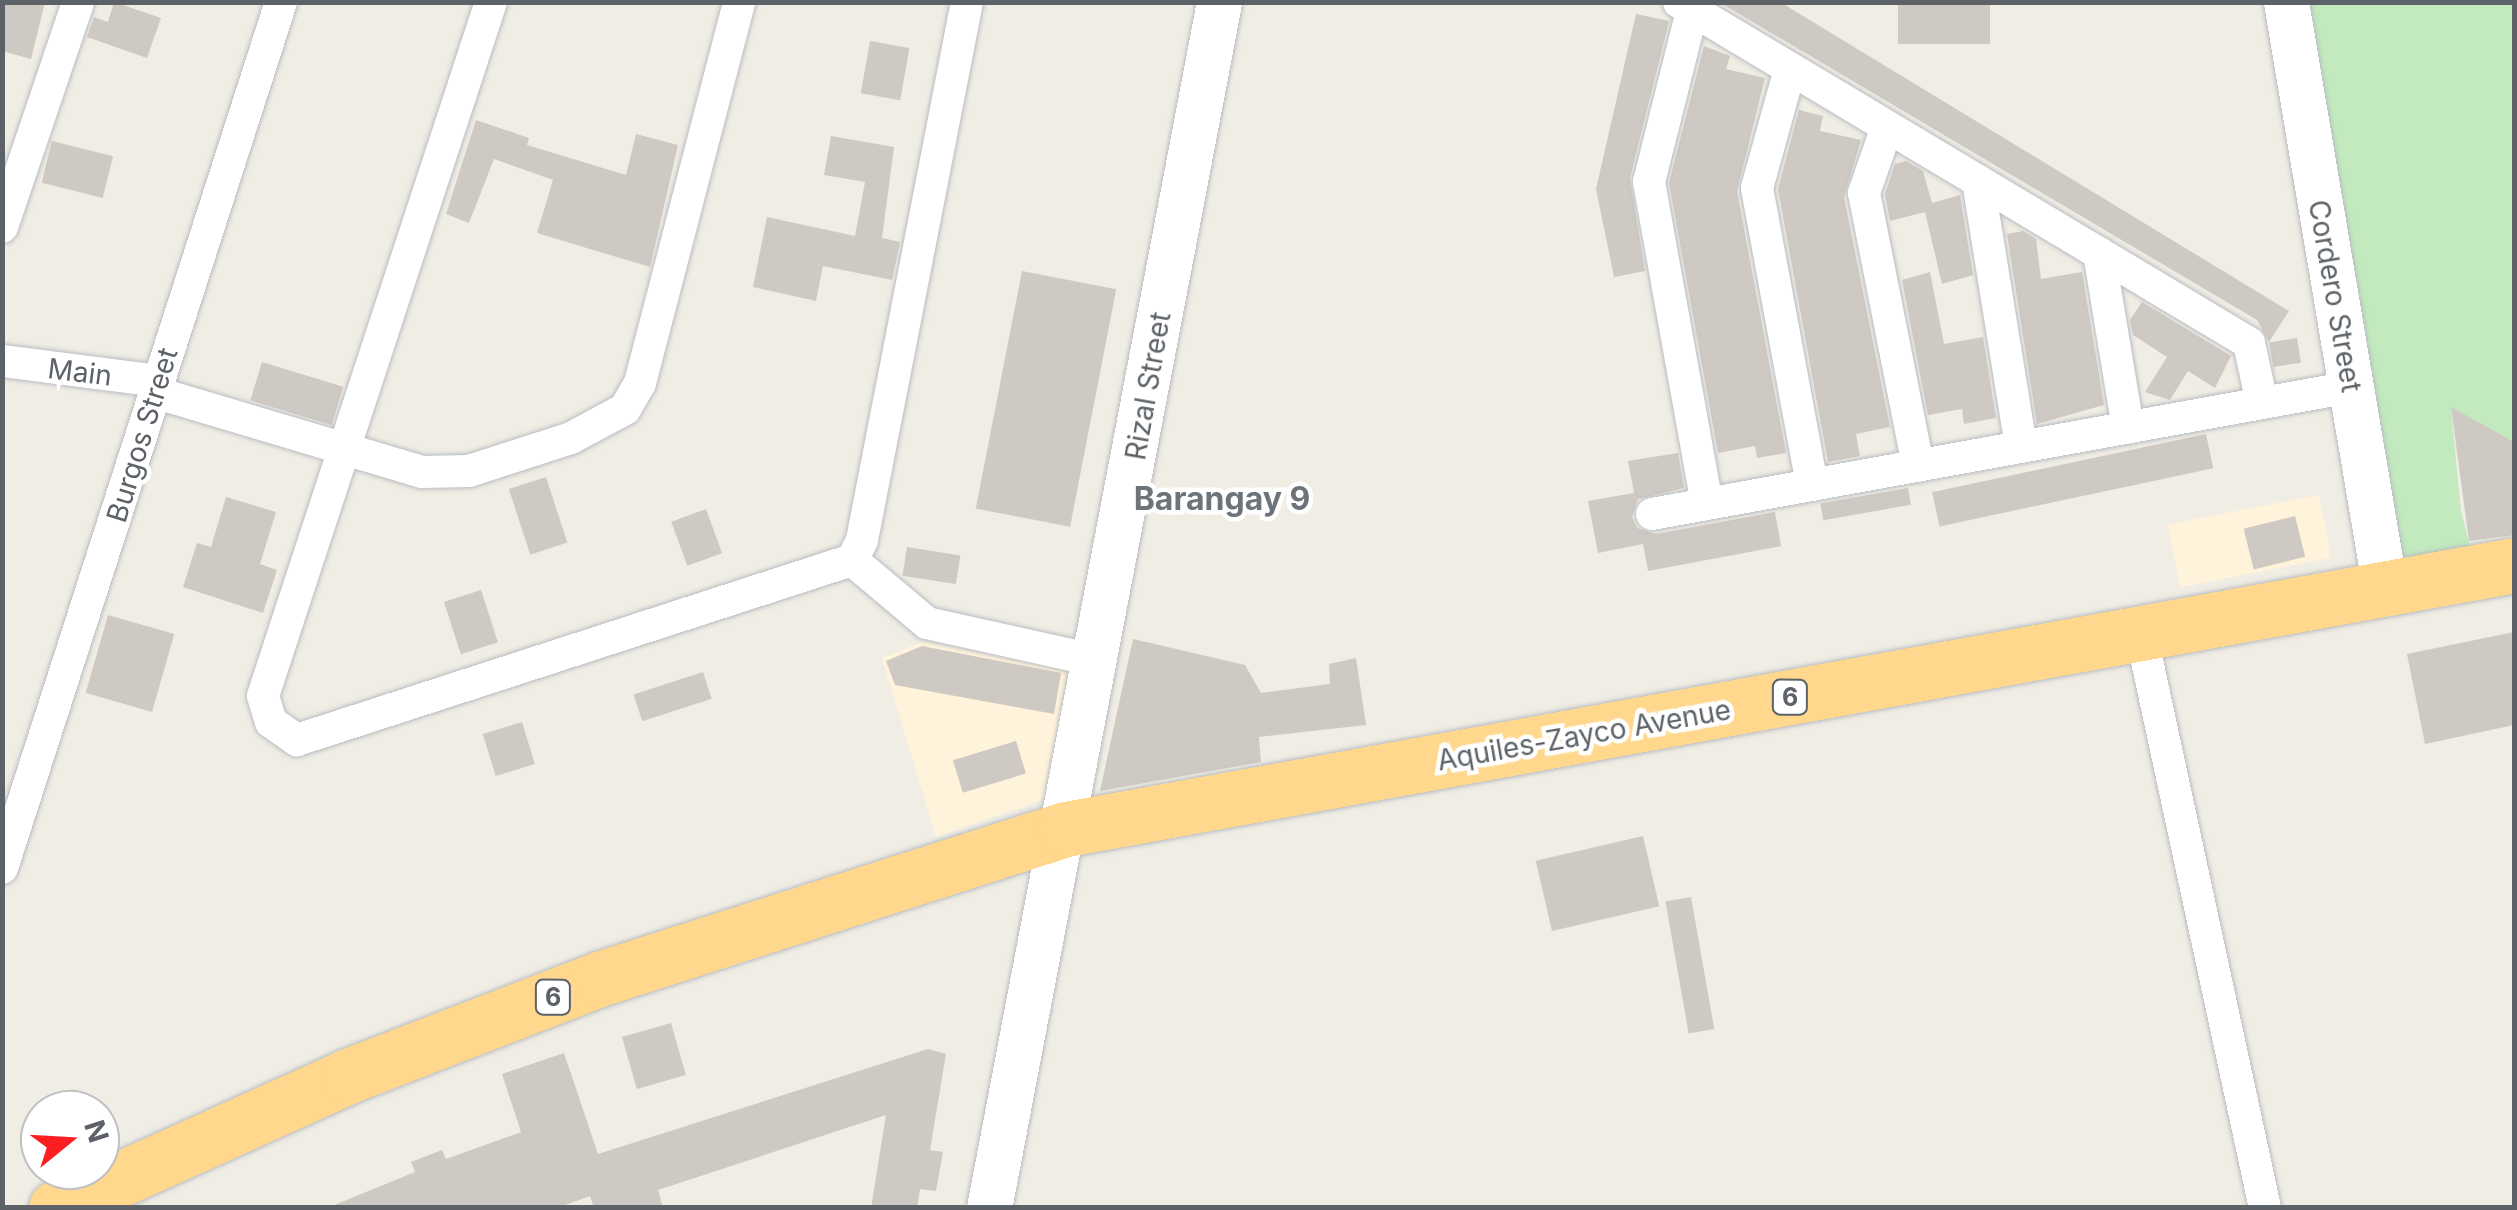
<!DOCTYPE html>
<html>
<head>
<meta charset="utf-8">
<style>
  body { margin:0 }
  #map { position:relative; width:2517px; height:1210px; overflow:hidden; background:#f0ede4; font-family:Inter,sans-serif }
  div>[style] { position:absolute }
  .commercial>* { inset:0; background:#fff3db; transform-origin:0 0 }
  .green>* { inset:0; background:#c2eabe }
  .building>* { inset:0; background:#cec9c3; transform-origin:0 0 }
  .roads { filter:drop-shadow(0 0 2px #b9bdc2) drop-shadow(0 0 2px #b9bdc2) }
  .street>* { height:32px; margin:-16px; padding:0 16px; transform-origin:16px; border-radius:16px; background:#fff }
  .secondary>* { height:45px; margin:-22.5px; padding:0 22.5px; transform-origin:22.5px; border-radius:22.5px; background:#fff }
  .highway>* { height:55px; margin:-27.5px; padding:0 27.5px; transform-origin:27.5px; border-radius:27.5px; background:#ffd78d }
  span { translate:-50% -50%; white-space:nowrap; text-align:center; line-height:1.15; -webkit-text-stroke:9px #fff; paint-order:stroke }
  .shield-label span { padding:2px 8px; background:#fff; border:2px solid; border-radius:8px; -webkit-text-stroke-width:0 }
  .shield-label { font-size:25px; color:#5c6267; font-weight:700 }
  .street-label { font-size:28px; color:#5c6267 }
  .quarter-label { font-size:32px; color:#6d7479; font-weight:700 }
  .frame { position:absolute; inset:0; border:5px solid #5c6267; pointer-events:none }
  .north { position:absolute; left:20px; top:1090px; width:100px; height:100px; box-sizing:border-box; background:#fff; border:2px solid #bec0c2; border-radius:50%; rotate:72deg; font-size:28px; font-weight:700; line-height:40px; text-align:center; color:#5c6267 }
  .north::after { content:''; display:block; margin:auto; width:35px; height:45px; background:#fc1f22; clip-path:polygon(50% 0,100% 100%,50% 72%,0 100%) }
</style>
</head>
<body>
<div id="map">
  <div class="commercial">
    <i style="left:2319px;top:495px;width:64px;height:154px;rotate:79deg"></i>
    <i style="clip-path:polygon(921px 642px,1071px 670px,1048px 798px,936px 837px,882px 658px)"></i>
  </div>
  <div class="green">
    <i style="clip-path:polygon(2301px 3px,2514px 3px,2514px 442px,2451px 408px,2461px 512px,2473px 556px,2395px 574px)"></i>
  </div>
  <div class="building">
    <i style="clip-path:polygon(2px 2px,45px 2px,31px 59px,2px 51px)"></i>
    <i style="clip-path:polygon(114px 2px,161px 18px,147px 58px,87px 37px,94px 17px,108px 22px)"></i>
    <i style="clip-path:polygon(1719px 2px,1780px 2px,2289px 311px,2269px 342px,2257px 320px)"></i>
    <i style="left:1898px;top:2px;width:92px;height:42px"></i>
    <i style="clip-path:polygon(1636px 14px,1669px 21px,1630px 178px,1645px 271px,1614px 277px,1596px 189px)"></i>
    <i style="left:870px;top:41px;width:40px;height:53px;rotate:10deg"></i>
    <i style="clip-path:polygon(1704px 46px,1730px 56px,1726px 69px,1765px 78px,1737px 191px,1786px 453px,1757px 458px,1755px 446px,1718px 453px,1669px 183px)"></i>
    <i style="clip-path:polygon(1799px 110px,1823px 116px,1820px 131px,1861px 140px,1844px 197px,1890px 427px,1856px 434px,1860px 456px,1828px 462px,1778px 189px)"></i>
    <i style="clip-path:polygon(476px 120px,529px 138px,527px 145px,626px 175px,636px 134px,678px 145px,650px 267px,537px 233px,553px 180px,494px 159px,469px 223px,446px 214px)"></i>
    <i style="clip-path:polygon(831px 136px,894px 147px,882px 238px,900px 242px,892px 280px,823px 266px,816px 301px,753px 287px,767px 217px,855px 236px,865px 182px,824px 175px)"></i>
    <i style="left:52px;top:141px;width:63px;height:43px;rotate:14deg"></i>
    <i style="clip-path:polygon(1906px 161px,1923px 171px,1932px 203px,1960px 195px,1973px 275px,1942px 284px,1925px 212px,1890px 221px,1885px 194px,1895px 164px)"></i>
    <i style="clip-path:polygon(2023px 231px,2036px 239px,2041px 279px,2082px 272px,2104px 405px,2037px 424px,2007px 234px)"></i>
    <i style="left:1022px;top:271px;width:96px;height:242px;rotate:11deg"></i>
    <i style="clip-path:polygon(1930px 272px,1944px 344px,1983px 337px,1996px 418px,1964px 424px,1962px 409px,1928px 415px,1902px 280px)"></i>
    <i style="clip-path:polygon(2142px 302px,2231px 356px,2215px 388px,2188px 371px,2170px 400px,2145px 392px,2167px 357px,2133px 335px,2130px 320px)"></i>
    <i style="left:2297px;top:338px;width:25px;height:28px;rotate:81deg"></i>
    <i style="left:262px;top:362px;width:85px;height:40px;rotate:17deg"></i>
    <i style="clip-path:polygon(2451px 407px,2514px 442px,2514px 535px,2469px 541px)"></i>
    <i style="left:2206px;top:434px;width:35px;height:280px;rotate:78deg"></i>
    <i style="clip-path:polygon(1678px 453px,1684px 488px,1638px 499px,1632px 517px,1637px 528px,1656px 534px,1775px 512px,1781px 546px,1648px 571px,1643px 544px,1598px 553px,1588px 501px,1634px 493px,1628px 461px)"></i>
    <i style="left:546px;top:477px;width:69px;height:39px;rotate:72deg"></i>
    <i style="left:1908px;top:488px;width:17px;height:89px;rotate:80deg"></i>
    <i style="clip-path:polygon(226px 497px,276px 512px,260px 564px,277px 570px,263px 613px,183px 587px,197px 543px,211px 547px)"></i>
    <i style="left:706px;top:509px;width:47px;height:37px;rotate:70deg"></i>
    <i style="left:2295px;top:516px;width:42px;height:53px;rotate:76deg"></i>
    <i style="left:907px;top:547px;width:54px;height:29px;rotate:9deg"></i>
    <i style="left:481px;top:590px;width:55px;height:39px;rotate:72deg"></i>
    <i style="left:108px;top:615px;width:69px;height:81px;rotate:16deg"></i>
    <i style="clip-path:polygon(2514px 632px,2514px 725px,2425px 744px,2407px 654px)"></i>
    <i style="clip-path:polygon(1133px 639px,1245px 665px,1261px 693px,1330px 684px,1329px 664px,1356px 658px,1366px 725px,1259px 737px,1261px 762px,1100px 791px)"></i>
    <i style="clip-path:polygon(922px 646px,1061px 673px,1054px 714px,895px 685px,886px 661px)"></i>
    <i style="left:703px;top:672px;width:28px;height:73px;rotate:72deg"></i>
    <i style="left:522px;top:722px;width:44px;height:41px;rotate:73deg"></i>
    <i style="left:1016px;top:741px;width:34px;height:66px;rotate:73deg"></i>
    <i style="left:1643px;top:836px;width:72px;height:110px;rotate:77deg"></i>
    <i style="left:1691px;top:897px;width:134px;height:26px;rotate:80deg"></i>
    <i style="left:671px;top:1023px;width:54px;height:51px;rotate:74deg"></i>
    <i style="clip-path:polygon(928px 1049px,946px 1054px,930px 1150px,943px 1152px,936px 1191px,920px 1189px,917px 1208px,871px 1208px,886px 1115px,658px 1190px,663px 1208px,594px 1208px,590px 1196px,557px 1208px,327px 1208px,415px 1172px,411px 1162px,442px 1150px,446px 1159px,521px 1132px,502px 1074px,564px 1053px,598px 1154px)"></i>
  </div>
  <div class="roads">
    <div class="street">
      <i style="left:491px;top:2px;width:730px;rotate:108.19deg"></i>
      <i style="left:263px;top:696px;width:27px;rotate:73deg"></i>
      <i style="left:271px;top:722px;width:32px;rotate:35deg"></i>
      <i style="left:297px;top:740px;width:583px;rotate:-17.97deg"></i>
      <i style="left:852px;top:560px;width:22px;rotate:-63deg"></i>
      <i style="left:862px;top:540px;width:548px;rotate:-78.96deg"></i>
      <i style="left:1679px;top:2px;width:664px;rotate:30.89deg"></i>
      <i style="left:2249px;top:343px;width:61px;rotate:77.8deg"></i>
      <i style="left:1692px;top:11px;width:176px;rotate:104.1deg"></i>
      <i style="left:1649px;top:182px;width:327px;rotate:79.8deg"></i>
      <i style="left:1790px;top:69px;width:123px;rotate:105.5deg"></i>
      <i style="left:1757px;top:188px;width:302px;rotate:79.5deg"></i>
      <i style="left:1887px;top:127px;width:70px;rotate:109.2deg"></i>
      <i style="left:1864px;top:193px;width:278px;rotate:78.8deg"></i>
      <i style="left:1978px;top:181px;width:269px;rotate:80.8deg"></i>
      <i style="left:2px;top:227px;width:237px;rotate:-71.3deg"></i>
      <i style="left:2099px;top:253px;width:177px;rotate:80.6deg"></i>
      <i style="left:2px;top:361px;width:157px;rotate:7.3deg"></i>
      <i style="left:157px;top:393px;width:277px;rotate:16.6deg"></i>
      <i style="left:422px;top:472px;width:47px;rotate:-1.2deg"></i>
      <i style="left:469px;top:471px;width:107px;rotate:-17.9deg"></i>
      <i style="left:571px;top:438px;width:61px;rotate:-28.2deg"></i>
      <i style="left:625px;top:409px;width:30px;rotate:-60deg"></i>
      <i style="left:640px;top:383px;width:394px;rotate:-75.4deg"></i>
      <i style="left:1652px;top:514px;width:710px;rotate:-10.3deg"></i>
      <i style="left:852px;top:560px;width:98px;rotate:40deg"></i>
      <i style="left:927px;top:623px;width:175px;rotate:12.5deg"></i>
      <i style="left:2141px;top:633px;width:588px;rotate:77.83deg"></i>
      <i style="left:2px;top:868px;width:910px;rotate:-72.14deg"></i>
    </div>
    <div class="secondary">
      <i style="left:2286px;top:2px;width:595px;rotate:80.43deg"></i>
      <i style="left:989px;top:1208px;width:1228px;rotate:-79.2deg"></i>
    </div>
    <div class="highway">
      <i style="left:56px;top:1208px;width:320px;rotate:-24.3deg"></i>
      <i style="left:348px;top:1076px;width:272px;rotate:-21.1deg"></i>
      <i style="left:602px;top:978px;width:487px;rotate:-17.8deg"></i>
      <i style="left:1066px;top:829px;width:1472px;rotate:-10.33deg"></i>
    </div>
  </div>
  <div class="shield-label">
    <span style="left:1790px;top:697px">6</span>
    <span style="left:553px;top:997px">6</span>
  </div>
  <div class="street-label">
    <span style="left:2335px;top:296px;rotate:80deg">Cordero Street</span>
    <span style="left:80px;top:372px;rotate:7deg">Main</span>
    <span style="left:1148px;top:386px;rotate:-80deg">Rizal Street</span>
    <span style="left:142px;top:435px;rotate:-73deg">Burgos Street</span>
    <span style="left:1584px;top:735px;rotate:-10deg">Aquiles-Zayco Avenue</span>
  </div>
  <div class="quarter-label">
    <span style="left:1222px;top:499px">Barangay 9</span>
  </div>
  <div class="frame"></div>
  <div class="north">N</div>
</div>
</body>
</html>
